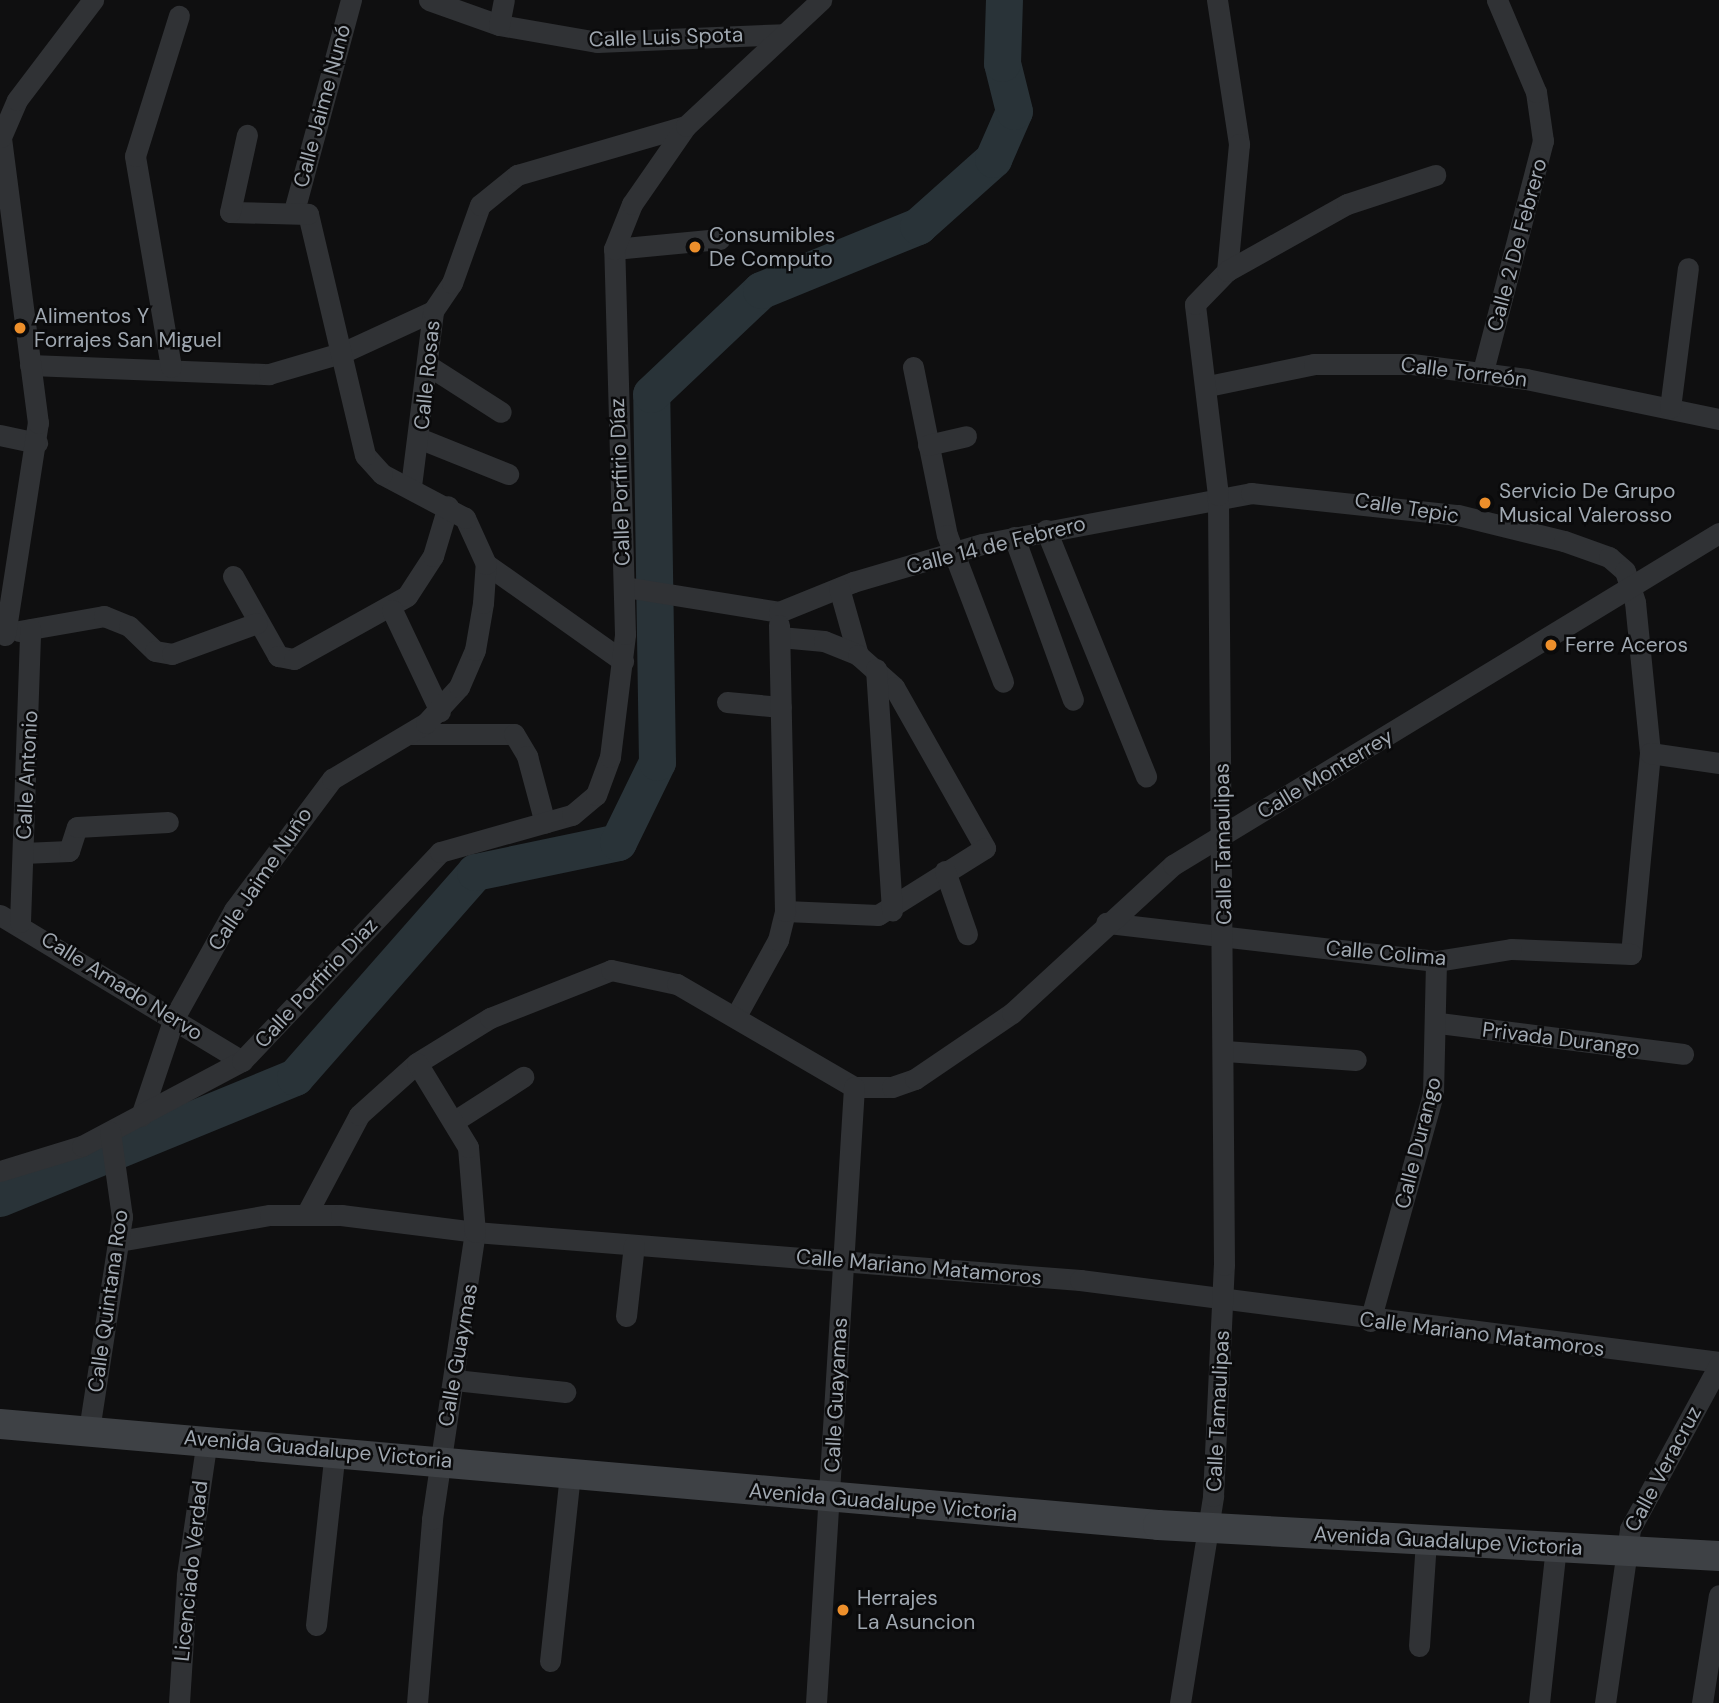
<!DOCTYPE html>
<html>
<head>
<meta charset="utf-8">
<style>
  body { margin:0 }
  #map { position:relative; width:1719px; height:1703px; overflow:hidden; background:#0f0f10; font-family:"DM Sans",sans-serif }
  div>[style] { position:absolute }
  .river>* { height:37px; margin:-18.5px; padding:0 18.5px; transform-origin:18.5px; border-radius:18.5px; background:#293338 }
  .street>* { height:21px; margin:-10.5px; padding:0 10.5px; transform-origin:10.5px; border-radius:10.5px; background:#303235 }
  .secondary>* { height:30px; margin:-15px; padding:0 15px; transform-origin:15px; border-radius:15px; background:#3e4145 }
  .dots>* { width:19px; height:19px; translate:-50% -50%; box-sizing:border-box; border:4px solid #0a0a0b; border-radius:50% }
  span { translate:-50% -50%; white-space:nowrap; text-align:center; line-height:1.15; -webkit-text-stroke:5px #0a0a0b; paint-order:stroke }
  .street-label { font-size:21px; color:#a0a8b1 }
  .poi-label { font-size:21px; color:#a0a8b1 }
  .left { translate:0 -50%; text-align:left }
</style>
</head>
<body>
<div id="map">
  <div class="river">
    <i style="left:0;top:1198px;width:319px;rotate:-22.3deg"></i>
    <i style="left:295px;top:1077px;width:273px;rotate:-48.7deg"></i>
    <i style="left:475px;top:872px;width:146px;rotate:-11.8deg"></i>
    <i style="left:618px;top:842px;width:89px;rotate:-64deg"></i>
    <i style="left:657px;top:762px;width:368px;rotate:-90.9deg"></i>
    <i style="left:651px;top:394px;width:151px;rotate:-43.4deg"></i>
    <i style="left:761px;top:290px;width:170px;rotate:-22.2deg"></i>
    <i style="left:918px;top:226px;width:101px;rotate:-41.8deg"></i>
    <i style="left:993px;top:159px;width:52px;rotate:-66.4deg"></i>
    <i style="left:1014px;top:111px;width:49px;rotate:-104deg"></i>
    <i style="left:1002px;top:63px;width:63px;rotate:-88.2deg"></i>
  </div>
  <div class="street">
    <i style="left:429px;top:0;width:74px;rotate:19.7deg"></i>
    <i style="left:499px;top:25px;width:99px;rotate:9.8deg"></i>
    <i style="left:597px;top:42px;width:187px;rotate:-2.4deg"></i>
    <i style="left:1217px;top:0;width:146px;rotate:81.3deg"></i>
    <i style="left:1239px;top:144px;width:128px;rotate:95.4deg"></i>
    <i style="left:499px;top:25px;width:25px;rotate:-79deg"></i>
    <i style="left:294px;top:211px;width:219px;rotate:-74.9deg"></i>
    <i style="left:614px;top:249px;width:106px;rotate:-5.4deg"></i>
    <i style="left:30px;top:365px;width:239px;rotate:2.2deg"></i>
    <i style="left:269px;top:374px;width:78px;rotate:-16.3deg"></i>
    <i style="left:344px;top:352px;width:98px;rotate:-24.7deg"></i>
    <i style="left:429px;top:366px;width:85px;rotate:32.6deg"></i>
    <i style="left:171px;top:367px;width:214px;rotate:-99.7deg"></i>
    <i style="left:135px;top:156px;width:147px;rotate:-72.6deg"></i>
    <i style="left:913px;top:367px;width:171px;rotate:78.6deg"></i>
    <i style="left:947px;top:535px;width:157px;rotate:69.1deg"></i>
    <i style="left:1483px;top:371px;width:238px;rotate:-75.4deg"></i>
    <i style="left:1543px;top:141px;width:49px;rotate:-98.1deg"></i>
    <i style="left:1536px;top:92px;width:100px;rotate:-113deg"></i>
    <i style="left:1208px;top:386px;width:108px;rotate:-11.7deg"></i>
    <i style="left:1314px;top:364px;width:98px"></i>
    <i style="left:1412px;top:364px;width:115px;rotate:7.5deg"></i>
    <i style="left:1526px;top:379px;width:197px;rotate:11.7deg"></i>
    <i style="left:1670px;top:408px;width:141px;rotate:-82.7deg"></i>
    <i style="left:0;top:435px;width:38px;rotate:12deg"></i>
    <i style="left:421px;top:439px;width:94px;rotate:21.9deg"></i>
    <i style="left:928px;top:445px;width:39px;rotate:-13deg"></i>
    <i style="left:411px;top:486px;width:176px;rotate:-82.8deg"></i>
    <i style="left:433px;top:311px;width:34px;rotate:-56deg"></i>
    <i style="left:452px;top:283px;width:83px;rotate:-70.3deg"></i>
    <i style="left:480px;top:205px;width:48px;rotate:-39deg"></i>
    <i style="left:517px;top:175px;width:176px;rotate:-16.2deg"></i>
    <i style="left:1046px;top:530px;width:266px;rotate:67.9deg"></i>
    <i style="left:1014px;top:537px;width:173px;rotate:70.1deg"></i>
    <i style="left:486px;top:564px;width:168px;rotate:35.3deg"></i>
    <i style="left:233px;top:576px;width:92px;rotate:60.6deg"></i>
    <i style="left:278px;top:656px;width:16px;rotate:11deg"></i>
    <i style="left:294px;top:659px;width:129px;rotate:-29.1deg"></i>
    <i style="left:407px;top:596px;width:48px;rotate:-57deg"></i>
    <i style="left:433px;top:556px;width:52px;rotate:-73.3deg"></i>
    <i style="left:625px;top:587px;width:156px;rotate:9.2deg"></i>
    <i style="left:779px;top:612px;width:80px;rotate:-22.1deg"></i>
    <i style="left:853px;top:582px;width:134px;rotate:-16.4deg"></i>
    <i style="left:982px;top:544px;width:274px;rotate:-10.7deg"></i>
    <i style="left:1251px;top:493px;width:208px;rotate:6.1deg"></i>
    <i style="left:1458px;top:515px;width:109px;rotate:13.8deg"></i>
    <i style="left:1564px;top:541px;width:48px;rotate:19.6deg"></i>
    <i style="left:1609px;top:557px;width:21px;rotate:41deg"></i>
    <i style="left:1625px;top:571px;width:33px;rotate:72deg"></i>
    <i style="left:1635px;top:602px;width:152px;rotate:84.3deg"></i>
    <i style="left:1650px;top:753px;width:202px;rotate:95.4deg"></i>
    <i style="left:1631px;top:954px;width:120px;rotate:-177.6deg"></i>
    <i style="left:1511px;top:949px;width:76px;rotate:170.9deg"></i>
    <i style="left:1436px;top:961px;width:332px;rotate:-173.4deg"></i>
    <i style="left:839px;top:588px;width:70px;rotate:74.2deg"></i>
    <i style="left:392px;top:610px;width:112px;rotate:64.6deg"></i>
    <i style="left:19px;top:631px;width:86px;rotate:-10deg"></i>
    <i style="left:104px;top:616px;width:27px;rotate:22deg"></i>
    <i style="left:129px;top:626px;width:36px;rotate:44deg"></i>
    <i style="left:155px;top:651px;width:17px;rotate:10deg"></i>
    <i style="left:172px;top:654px;width:90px;rotate:-20deg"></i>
    <i style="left:5px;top:635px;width:215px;rotate:-81.2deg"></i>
    <i style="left:38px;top:423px;width:288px;rotate:-97.4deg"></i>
    <i style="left:1px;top:137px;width:40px;rotate:-66.6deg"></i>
    <i style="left:17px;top:100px;width:126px;rotate:-52.8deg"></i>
    <i style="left:780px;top:637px;width:44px;rotate:5.2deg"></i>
    <i style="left:824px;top:641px;width:37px;rotate:22deg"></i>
    <i style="left:858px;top:655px;width:48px;rotate:41.6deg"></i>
    <i style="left:894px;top:687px;width:185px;rotate:60.5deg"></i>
    <i style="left:985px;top:848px;width:126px;rotate:147.9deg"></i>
    <i style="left:878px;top:915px;width:93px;rotate:-177.5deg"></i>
    <i style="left:876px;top:669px;width:242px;rotate:86.2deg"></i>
    <i style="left:727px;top:702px;width:54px;rotate:5.3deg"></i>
    <i style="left:409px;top:734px;width:105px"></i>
    <i style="left:514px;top:734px;width:26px;rotate:59deg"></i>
    <i style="left:527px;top:756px;width:69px;rotate:75deg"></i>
    <i style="left:1650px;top:753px;width:70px;rotate:8.2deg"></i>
    <i style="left:23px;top:853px;width:46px;rotate:-2.5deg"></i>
    <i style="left:69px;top:851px;width:25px;rotate:-72deg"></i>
    <i style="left:77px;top:827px;width:91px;rotate:-3.1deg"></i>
    <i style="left:945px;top:871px;width:67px;rotate:70.8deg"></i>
    <i style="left:0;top:915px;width:283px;rotate:31.1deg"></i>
    <i style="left:20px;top:922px;width:293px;rotate:-88deg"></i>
    <i style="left:736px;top:1016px;width:87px;rotate:-61.1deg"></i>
    <i style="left:778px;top:940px;width:30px;rotate:-76deg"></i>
    <i style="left:785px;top:911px;width:286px;rotate:-91.2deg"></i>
    <i style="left:1439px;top:1023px;width:246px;rotate:7.2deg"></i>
    <i style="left:1225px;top:1051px;width:131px;rotate:3.9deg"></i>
    <i style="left:141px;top:1116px;width:103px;rotate:-71.4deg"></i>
    <i style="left:174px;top:1018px;width:124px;rotate:-60.9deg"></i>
    <i style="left:234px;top:910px;width:164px;rotate:-53.2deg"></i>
    <i style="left:332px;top:779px;width:109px;rotate:-30.8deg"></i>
    <i style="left:426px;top:723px;width:49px;rotate:-47.5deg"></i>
    <i style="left:459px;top:687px;width:40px;rotate:-66.6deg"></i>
    <i style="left:475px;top:650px;width:48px;rotate:-80.3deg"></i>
    <i style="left:483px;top:603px;width:39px;rotate:-86deg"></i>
    <i style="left:486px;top:564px;width:51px;rotate:-114.5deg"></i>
    <i style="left:465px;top:518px;width:94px;rotate:-152.1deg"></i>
    <i style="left:382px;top:474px;width:25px;rotate:-132deg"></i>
    <i style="left:365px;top:455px;width:248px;rotate:-103.3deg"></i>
    <i style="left:308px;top:214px;width:78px;rotate:-178.5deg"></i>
    <i style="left:230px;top:212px;width:79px;rotate:-77.6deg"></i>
    <i style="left:456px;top:1120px;width:80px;rotate:-32.7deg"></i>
    <i style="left:0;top:1171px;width:86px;rotate:-17deg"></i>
    <i style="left:82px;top:1146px;width:181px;rotate:-28deg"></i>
    <i style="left:242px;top:1061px;width:288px;rotate:-46.5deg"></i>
    <i style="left:440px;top:852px;width:137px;rotate:-15.7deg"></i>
    <i style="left:572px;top:815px;width:31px;rotate:-40deg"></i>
    <i style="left:596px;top:795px;width:40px;rotate:-69.8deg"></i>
    <i style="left:610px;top:757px;width:124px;rotate:-83deg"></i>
    <i style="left:625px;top:634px;width:385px;rotate:-91.6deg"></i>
    <i style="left:614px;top:249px;width:48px;rotate:-68.2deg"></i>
    <i style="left:632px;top:204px;width:95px;rotate:-55.3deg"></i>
    <i style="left:686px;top:126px;width:185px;rotate:-43deg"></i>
    <i style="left:307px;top:1213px;width:111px;rotate:-62deg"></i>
    <i style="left:359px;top:1115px;width:78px;rotate:-41.9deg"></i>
    <i style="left:417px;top:1063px;width:86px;rotate:-31.7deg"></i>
    <i style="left:490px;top:1018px;width:130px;rotate:-21.6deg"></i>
    <i style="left:611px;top:970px;width:67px;rotate:12deg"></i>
    <i style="left:677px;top:984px;width:205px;rotate:30.2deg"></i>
    <i style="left:854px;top:1087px;width:38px"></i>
    <i style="left:892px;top:1087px;width:24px;rotate:-19deg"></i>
    <i style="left:915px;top:1079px;width:117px;rotate:-34.2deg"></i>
    <i style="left:1012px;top:1013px;width:219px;rotate:-42.6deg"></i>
    <i style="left:1173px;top:865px;width:639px;rotate:-31.3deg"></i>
    <i style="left:119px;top:1241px;width:153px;rotate:-9.8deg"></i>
    <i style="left:270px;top:1215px;width:71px"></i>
    <i style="left:341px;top:1215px;width:135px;rotate:7.2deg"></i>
    <i style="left:475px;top:1232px;width:607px;rotate:4.54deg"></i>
    <i style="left:1080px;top:1280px;width:644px;rotate:7.31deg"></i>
    <i style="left:626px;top:1316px;width:71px;rotate:-83.6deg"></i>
    <i style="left:1370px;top:1321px;width:236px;rotate:-74.5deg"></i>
    <i style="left:1433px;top:1094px;width:133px;rotate:-88.7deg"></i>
    <i style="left:455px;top:1380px;width:111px;rotate:6.2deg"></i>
    <i style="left:89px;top:1430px;width:216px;rotate:-81.2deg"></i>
    <i style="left:122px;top:1217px;width:86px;rotate:-98deg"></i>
    <i style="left:316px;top:1625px;width:176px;rotate:-83.8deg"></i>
    <i style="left:1419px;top:1646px;width:106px;rotate:-86.2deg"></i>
    <i style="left:550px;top:1661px;width:189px;rotate:-83.9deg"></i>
    <i style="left:179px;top:1703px;width:128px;rotate:-86.4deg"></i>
    <i style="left:187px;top:1575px;width:137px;rotate:-81.6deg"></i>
    <i style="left:417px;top:1703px;width:185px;rotate:-85.3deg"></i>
    <i style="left:432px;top:1519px;width:290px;rotate:-81.5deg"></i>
    <i style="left:475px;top:1232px;width:85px;rotate:-94.7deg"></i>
    <i style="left:468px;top:1147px;width:98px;rotate:-121.3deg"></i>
    <i style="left:816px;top:1703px;width:617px;rotate:-86.47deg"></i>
    <i style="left:1180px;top:1703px;width:210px;rotate:-80.9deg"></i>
    <i style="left:1213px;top:1496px;width:231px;rotate:-87.3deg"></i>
    <i style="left:1224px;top:1265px;width:770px;rotate:-90.45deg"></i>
    <i style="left:1218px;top:495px;width:192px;rotate:-96.9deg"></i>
    <i style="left:1195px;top:304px;width:46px;rotate:-45.9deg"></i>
    <i style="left:1227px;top:271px;width:137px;rotate:-29.2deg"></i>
    <i style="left:1347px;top:204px;width:93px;rotate:-18.2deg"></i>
    <i style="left:1539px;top:1703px;width:158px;rotate:-83.8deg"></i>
    <i style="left:1605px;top:1703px;width:176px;rotate:-81.8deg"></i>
    <i style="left:1630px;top:1529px;width:187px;rotate:-61.5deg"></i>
    <i style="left:1702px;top:1703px;width:109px;rotate:-81.1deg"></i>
  </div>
  <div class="secondary">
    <i style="left:0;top:1424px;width:1162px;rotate:4.98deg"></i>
    <i style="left:1158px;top:1525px;width:562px;rotate:3.16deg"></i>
  </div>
  <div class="dots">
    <i style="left:695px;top:247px;background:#ed8f2b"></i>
    <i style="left:20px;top:328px;background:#ed8f2b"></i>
    <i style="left:1485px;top:503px;background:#ed8f2b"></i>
    <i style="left:1551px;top:645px;background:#ed8f2b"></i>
    <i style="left:843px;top:1610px;background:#ed8f2b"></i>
  </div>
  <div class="street-label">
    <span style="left:666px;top:37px;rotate:-2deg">Calle Luis Spota</span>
    <span style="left:322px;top:106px;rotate:-75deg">Calle Jaime Nunó</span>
    <span style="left:1517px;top:245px;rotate:-75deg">Calle 2 De Febrero</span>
    <span style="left:1464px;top:372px;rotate:7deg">Calle Torreón</span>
    <span style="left:427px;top:375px;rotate:-84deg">Calle Rosas</span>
    <span style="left:620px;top:482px;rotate:-92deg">Calle Porfirio Díaz</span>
    <span style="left:1407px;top:508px;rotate:9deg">Calle Tepic</span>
    <span style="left:996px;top:545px;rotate:-14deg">Calle 14 de Febrero</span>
    <span style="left:1325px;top:774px;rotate:-31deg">Calle Monterrey</span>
    <span style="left:27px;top:775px;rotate:-87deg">Calle Antonio</span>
    <span style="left:1223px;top:844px;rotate:-91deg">Calle Tamaulipas</span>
    <span style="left:260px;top:879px;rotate:-56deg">Calle Jaime Nuño</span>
    <span style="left:1386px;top:953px;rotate:5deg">Calle Colima</span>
    <span style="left:316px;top:983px;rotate:-47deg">Calle Porfirio Diaz</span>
    <span style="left:122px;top:986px;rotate:32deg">Calle Amado Nervo</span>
    <span style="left:1561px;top:1039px;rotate:7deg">Privada Durango</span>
    <span style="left:1418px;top:1143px;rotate:-76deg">Calle Durango</span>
    <span style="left:919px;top:1267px;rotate:5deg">Calle Mariano Matamoros</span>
    <span style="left:108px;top:1301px;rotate:-82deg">Calle Quintana Roo</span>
    <span style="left:1482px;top:1334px;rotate:7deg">Calle Mariano Matamoros</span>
    <span style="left:458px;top:1355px;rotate:-80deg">Calle Guaymas</span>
    <span style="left:836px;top:1395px;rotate:-87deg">Calle Guayamas</span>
    <span style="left:1218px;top:1411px;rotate:-87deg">Calle Tamaulipas</span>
    <span style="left:318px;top:1449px;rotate:5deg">Avenida Guadalupe Victoria</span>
    <span style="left:1663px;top:1469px;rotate:-62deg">Calle Veracruz</span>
    <span style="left:883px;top:1502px;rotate:5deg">Avenida Guadalupe Victoria</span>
    <span style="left:1448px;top:1541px;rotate:3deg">Avenida Guadalupe Victoria</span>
    <span style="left:191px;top:1571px;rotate:-84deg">Licenciado Verdad</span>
  </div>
  <div class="poi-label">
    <span class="left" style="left:709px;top:247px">Consumibles<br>De Computo</span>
    <span class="left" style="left:34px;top:328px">Alimentos Y<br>Forrajes San Miguel</span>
    <span class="left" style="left:1499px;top:503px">Servicio De Grupo<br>Musical Valerosso</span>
    <span class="left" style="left:1565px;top:645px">Ferre Aceros</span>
    <span class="left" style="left:857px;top:1610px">Herrajes<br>La Asuncion</span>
  </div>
</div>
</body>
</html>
